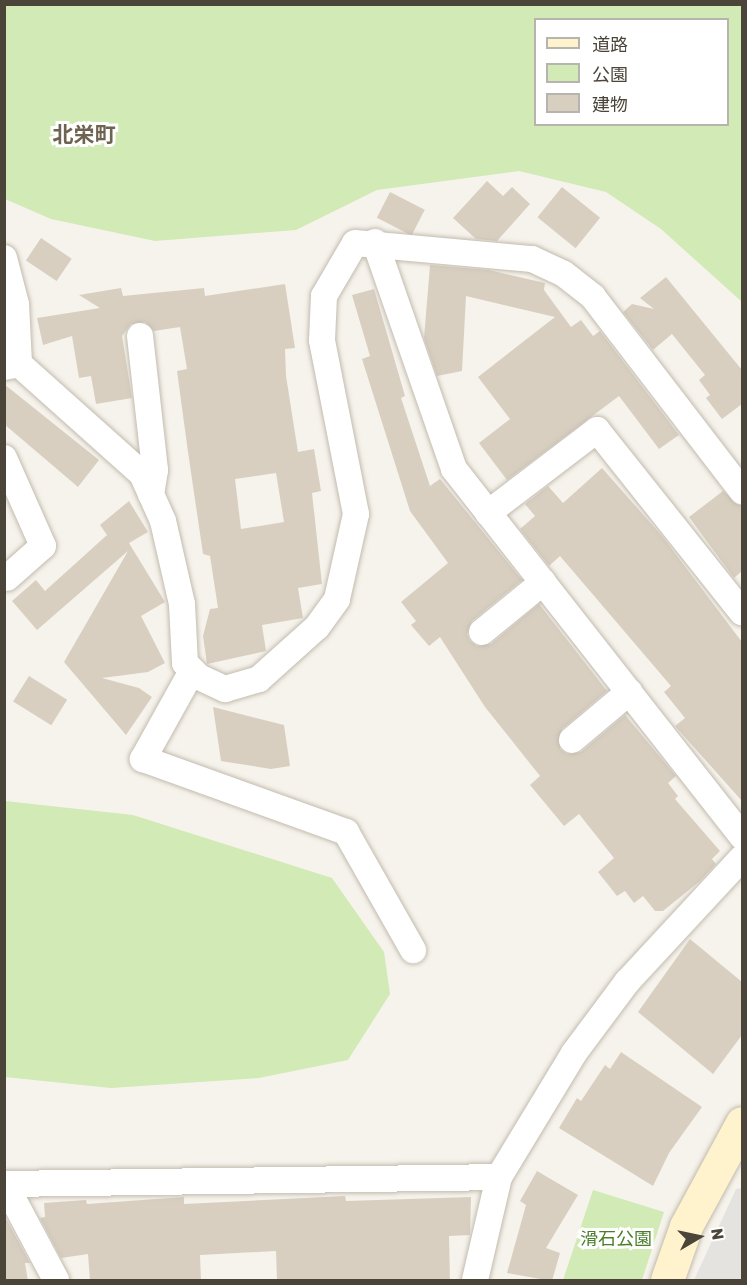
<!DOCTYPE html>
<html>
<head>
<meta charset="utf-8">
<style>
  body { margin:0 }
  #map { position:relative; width:747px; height:1285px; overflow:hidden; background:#f6f3ec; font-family:Rubik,"Noto Sans JP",sans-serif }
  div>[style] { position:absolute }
  .green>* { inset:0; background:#d2eab5 }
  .parking>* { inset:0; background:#e5e3e0 }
  .building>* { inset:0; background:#d8cfc1; transform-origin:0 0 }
  .roads { filter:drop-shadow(0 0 2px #c2bbae) drop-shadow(0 0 2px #c2bbae) }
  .street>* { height:26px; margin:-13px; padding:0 13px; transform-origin:13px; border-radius:13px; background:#fff }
  .secondary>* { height:33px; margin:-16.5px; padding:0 16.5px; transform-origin:16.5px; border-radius:16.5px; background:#fff3cd }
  span { translate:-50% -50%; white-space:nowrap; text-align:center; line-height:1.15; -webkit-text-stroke:6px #fff; paint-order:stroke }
  .park-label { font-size:18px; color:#4a7f2a }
  .quarter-label { font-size:21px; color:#6e6250; font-weight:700 }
  .frame { position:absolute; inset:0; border:6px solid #4b4439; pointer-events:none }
  .legend { position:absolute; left:534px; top:18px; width:195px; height:108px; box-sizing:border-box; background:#fff; border:2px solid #b7b4b0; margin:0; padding:8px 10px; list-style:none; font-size:18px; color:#4b4439 }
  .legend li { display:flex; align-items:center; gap:12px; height:30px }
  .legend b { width:30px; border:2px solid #b7b4b0 }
  .north { position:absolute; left:669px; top:1207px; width:60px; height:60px; -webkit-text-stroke:4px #fff; paint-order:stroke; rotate:81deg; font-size:16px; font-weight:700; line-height:24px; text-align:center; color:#4b4439 }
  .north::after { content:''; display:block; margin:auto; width:21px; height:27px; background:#4b4439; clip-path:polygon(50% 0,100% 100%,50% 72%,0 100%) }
</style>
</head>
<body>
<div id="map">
  <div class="green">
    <i style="clip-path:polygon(evenodd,4px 5px,742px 5px,742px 302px,661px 229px,606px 192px,519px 171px,377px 190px,296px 230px,155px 241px,51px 219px,5px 199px,4px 5px,536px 20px,728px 20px,728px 124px,536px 124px,536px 20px)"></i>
    <i style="clip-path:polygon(5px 801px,133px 815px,332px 878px,384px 952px,390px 994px,348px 1060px,259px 1078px,111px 1088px,5px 1077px)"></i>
    <i style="clip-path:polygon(593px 1190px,664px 1212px,642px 1280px,563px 1280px)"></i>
  </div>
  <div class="parking">
    <i style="clip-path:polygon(742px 1188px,742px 1280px,694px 1280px,736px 1189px)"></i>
  </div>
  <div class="building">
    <i style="clip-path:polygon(487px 181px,503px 196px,512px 187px,530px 204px,497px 241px,476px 239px,453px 218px)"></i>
    <i style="left:562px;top:187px;width:49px;height:39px;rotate:39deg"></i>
    <i style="left:390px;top:192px;width:39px;height:29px;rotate:27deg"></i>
    <i style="left:41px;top:238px;width:37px;height:27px;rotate:34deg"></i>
    <i style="clip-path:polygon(430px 265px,489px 270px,545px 283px,544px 290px,571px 327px,581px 320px,593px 336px,600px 331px,679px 435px,659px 449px,619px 396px,507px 480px,479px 443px,510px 419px,478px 377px,555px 317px,466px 296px,462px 371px,437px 376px,424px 338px)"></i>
    <i style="clip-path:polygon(666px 277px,742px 370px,742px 404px,722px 419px,706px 398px,710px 395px,699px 380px,705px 375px,672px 334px,653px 350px,623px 312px,632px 304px,654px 309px,640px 298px)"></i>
    <i style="clip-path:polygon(evenodd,285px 284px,295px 348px,285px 349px,286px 376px,298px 452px,314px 449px,321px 491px,312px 493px,322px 584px,298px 588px,303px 618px,262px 625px,266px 651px,207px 664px,203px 636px,210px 609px,218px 608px,210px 556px,203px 554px,188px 452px,177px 371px,187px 369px,180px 327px,154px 331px,145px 322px,131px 324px,122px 336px,132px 398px,96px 404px,91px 376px,79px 378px,72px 336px,43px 345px,37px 318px,100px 308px,79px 295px,121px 288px,123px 296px,204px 288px,205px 296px,285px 284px,276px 473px,284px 522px,241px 529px,235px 479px,276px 473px)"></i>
    <i style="clip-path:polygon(374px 289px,405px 396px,401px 398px,430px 486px,440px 479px,522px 580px,472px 621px,467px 634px,470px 641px,477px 646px,491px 644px,539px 604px,607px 691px,562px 729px,560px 749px,567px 754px,581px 752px,625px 715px,676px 776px,668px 783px,678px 796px,675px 799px,720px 851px,712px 859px,716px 864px,700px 881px,663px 911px,655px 911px,643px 896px,634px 903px,625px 891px,617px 896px,598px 872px,614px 858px,579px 814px,564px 826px,530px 785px,540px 776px,485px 707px,440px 637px,429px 646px,411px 625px,416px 621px,401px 602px,448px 563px,410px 511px,362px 359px,370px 356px,352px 295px)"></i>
    <i style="clip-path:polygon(4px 384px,99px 460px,78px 487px,4px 424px)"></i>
    <i style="clip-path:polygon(602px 468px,662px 536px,742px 642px,742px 801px,675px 726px,685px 718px,664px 692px,671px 686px,560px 556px,549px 566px,520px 529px,535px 516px,525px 504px,548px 486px,563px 503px)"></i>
    <i style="clip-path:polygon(723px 491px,742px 506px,742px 571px,734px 578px,689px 517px)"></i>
    <i style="clip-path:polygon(129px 501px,148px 532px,129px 543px,165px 602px,141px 616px,165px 663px,148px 672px,102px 678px,139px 688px,152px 697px,126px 735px,64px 662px,128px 551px,37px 630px,12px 601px,36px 580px,45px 591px,107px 535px,100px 525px)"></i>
    <i style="left:29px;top:676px;width:45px;height:30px;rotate:32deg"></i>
    <i style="clip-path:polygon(213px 707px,284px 725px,290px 766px,271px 769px,221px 761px)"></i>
    <i style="clip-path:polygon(690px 939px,742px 982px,742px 1035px,713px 1074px,638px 1012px)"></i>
    <i style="clip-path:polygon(621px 1052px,702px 1107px,669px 1153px,653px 1186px,559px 1128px,577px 1098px,581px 1101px,605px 1065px,610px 1069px)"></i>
    <i style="clip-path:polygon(537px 1171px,578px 1195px,546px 1248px,560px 1253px,552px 1281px,507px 1273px,526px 1205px,520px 1201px)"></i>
    <i style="clip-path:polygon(345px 1196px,346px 1201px,471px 1197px,470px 1235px,449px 1236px,450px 1281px,277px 1281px,276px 1251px,200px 1255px,201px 1281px,90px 1281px,88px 1254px,61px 1258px,40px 1218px,45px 1217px,44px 1203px,86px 1200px,87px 1204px,184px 1197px,184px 1204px)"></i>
    <i style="clip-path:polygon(4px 1215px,30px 1263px,25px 1263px,28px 1281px,4px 1281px)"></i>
  </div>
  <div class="roads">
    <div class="street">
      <i style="left:375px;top:242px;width:240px;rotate:70.8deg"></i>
      <i style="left:454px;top:469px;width:467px;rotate:51.9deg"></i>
      <i style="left:4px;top:258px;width:48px;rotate:75.4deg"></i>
      <i style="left:16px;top:304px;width:60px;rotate:87.1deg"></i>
      <i style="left:140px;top:336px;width:135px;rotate:83.6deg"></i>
      <i style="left:155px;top:470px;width:25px;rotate:99deg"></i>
      <i style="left:4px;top:367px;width:15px;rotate:-11deg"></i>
      <i style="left:19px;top:364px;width:165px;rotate:41.8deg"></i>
      <i style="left:142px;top:474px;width:51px;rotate:65.9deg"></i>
      <i style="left:163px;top:521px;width:85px;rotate:77.1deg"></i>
      <i style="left:182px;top:604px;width:59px;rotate:87.1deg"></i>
      <i style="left:185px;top:663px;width:20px;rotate:45deg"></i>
      <i style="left:199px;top:677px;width:29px;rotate:25deg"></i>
      <i style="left:225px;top:689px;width:35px;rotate:-16deg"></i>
      <i style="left:259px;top:679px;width:78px;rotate:-41.9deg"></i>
      <i style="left:317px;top:627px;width:34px;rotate:-54deg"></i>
      <i style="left:337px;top:599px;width:87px;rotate:-77.4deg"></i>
      <i style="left:356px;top:514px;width:177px;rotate:-101.1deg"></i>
      <i style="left:322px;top:340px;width:44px;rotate:-87.4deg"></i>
      <i style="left:324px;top:296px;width:61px;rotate:-59.7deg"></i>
      <i style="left:355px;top:243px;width:178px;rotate:5.2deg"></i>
      <i style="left:532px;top:259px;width:35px;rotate:25deg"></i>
      <i style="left:564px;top:274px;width:37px;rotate:38deg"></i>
      <i style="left:593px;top:297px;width:245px;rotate:52.5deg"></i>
      <i style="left:4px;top:458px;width:96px;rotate:66.1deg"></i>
      <i style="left:43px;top:546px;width:48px;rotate:138.4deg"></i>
      <i style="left:488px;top:513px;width:137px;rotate:-37.3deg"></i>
      <i style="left:597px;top:430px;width:233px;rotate:51.5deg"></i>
      <i style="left:482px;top:632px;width:79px;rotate:-39.3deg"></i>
      <i style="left:192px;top:671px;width:101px;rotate:119.1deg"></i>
      <i style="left:143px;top:759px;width:216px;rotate:19.8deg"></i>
      <i style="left:346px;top:832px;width:136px;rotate:60.4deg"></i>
      <i style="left:572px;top:740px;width:75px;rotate:-40.1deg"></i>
      <i style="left:4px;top:1184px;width:495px;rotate:-0.8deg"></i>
      <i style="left:5px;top:1184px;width:109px;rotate:62deg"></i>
      <i style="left:475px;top:1280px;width:106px;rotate:-76.9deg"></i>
      <i style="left:499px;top:1177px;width:145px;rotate:-58.8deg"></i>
      <i style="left:574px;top:1053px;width:89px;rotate:-53.3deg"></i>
      <i style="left:627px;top:982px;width:169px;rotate:-47.2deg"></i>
    </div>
    <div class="secondary">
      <i style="left:667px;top:1280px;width:57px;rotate:-70.6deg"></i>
      <i style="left:686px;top:1226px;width:117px;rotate:-61.5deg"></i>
    </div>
  </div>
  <div class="park-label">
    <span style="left:616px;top:1239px">滑石公園</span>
  </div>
  <div class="quarter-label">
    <span style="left:84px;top:135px">北栄町</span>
  </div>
  <div class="frame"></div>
  <ul class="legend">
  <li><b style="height:8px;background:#fff3cd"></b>道路</li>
  <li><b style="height:16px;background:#d2eab5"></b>公園</li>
  <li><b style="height:16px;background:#d8cfc1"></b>建物</li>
  </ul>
  <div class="north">N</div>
</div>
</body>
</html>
